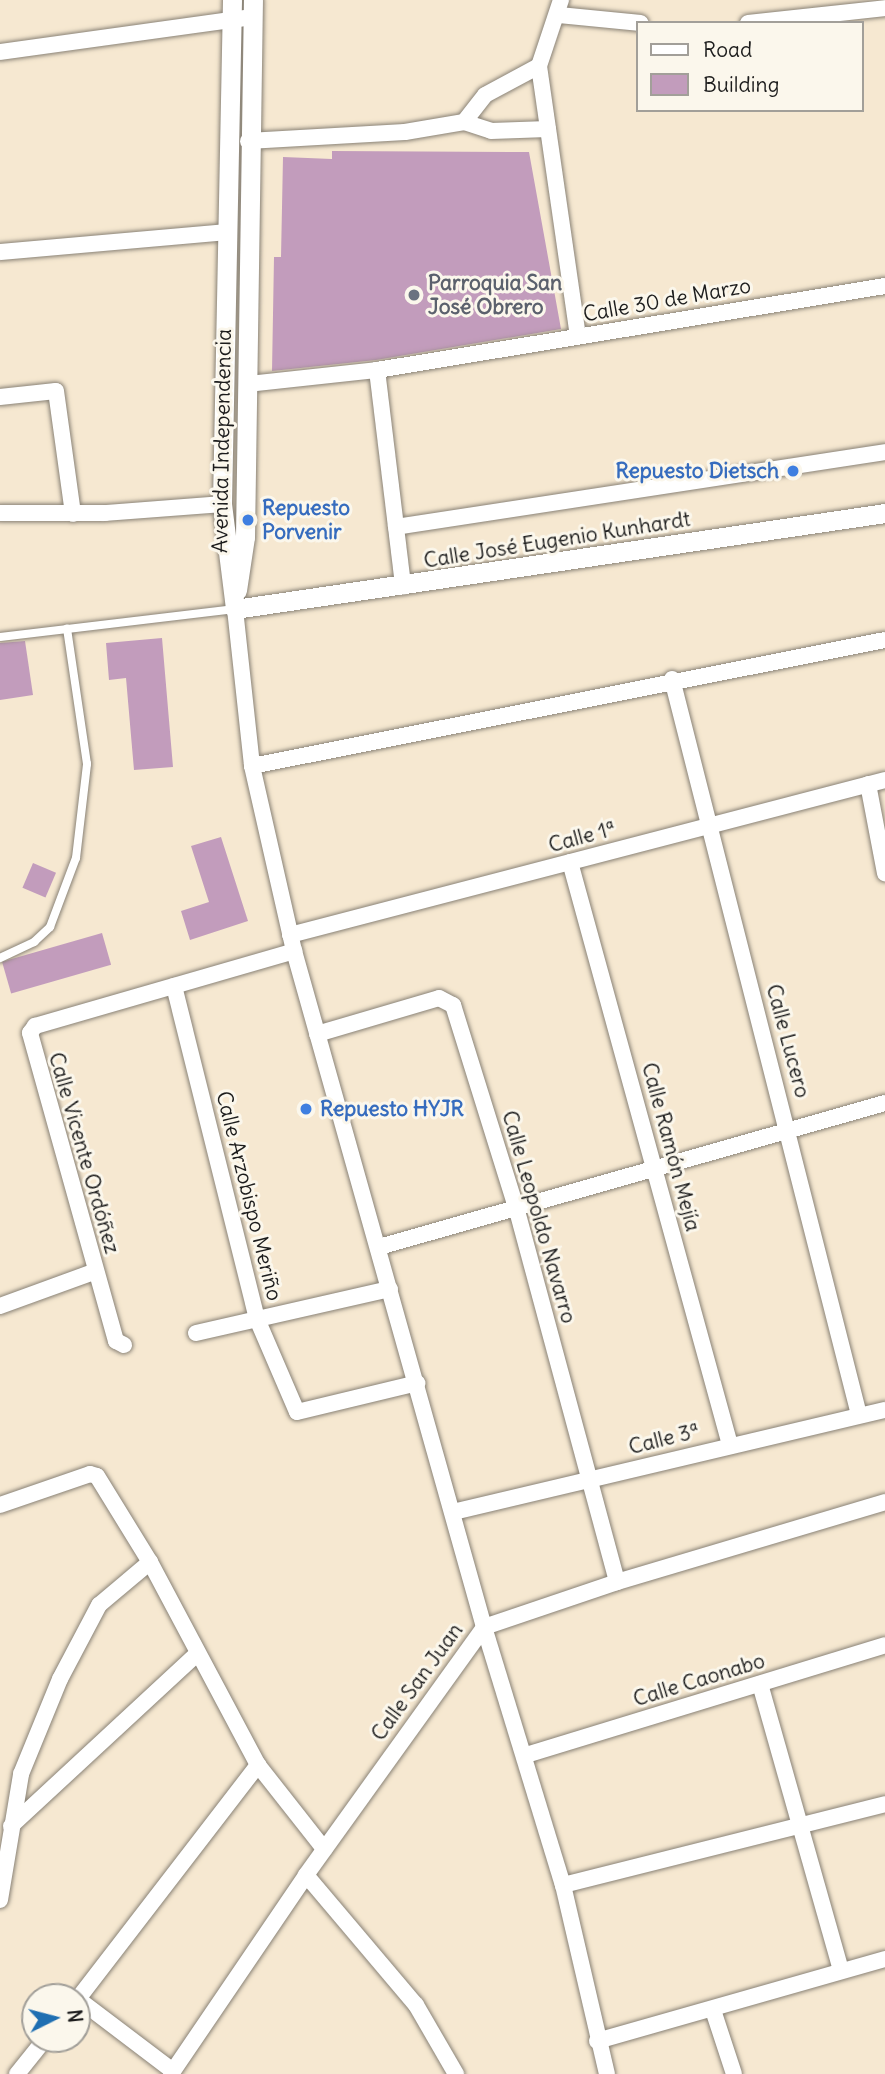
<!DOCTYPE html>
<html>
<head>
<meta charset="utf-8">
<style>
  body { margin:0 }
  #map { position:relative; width:885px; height:2074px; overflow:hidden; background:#f6e8d1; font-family:Delius,sans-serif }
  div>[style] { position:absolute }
  .building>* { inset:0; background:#c29cbc; transform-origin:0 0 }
  .roads { filter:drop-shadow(0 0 2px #898276) drop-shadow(0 0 2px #898276) }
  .service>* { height:8px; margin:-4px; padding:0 4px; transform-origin:4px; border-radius:4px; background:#fff }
  .minor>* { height:16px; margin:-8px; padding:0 8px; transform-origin:8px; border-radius:8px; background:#fff }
  .tertiary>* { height:19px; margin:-9.5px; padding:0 9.5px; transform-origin:9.5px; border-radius:9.5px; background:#fff }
  .dots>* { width:19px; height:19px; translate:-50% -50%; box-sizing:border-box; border:4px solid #fbf7ec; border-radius:50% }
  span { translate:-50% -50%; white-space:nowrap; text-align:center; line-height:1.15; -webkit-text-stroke:6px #fbf7ec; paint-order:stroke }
  .worship-label { font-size:21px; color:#5b616d; font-weight:700 }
  .left { translate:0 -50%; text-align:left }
  .street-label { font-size:21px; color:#1c1c1c }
  .shop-label { font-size:21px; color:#366cbe; font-weight:700 }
  .right { translate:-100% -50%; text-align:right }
  .legend { position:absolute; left:636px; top:21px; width:228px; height:91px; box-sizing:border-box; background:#fbf7ec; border:2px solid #a29f99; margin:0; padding:9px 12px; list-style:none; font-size:21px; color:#1c1c1c }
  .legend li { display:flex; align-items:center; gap:14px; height:35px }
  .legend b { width:35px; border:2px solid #a29f99 }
  .north { position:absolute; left:21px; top:1983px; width:70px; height:70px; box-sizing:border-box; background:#fbf7ec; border:2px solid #a29f99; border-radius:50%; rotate:84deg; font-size:19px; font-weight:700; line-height:28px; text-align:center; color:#1c1c1c }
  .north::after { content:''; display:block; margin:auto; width:24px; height:32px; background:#1f6fb2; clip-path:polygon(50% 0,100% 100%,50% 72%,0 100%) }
</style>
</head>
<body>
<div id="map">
  <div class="building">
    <i style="clip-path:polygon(332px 151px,529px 152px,561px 329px,376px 360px,272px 371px,274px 257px,281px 257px,283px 157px,332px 159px)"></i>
    <i style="clip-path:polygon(162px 638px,173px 767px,134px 770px,126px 678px,109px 680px,106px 643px)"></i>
    <i style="clip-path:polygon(25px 641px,33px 695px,0 700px,0 643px)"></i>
    <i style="clip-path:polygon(221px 837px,248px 921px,190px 940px,181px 911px,209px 902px,191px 846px)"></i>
    <i style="left:33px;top:863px;width:25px;height:27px;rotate:23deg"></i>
    <i style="left:102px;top:933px;width:33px;height:104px;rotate:74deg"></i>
  </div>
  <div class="roads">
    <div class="service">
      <i style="left:0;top:637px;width:237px;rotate:-6.8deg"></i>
      <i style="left:0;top:958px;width:38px;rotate:-25deg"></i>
      <i style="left:34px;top:942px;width:22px;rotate:-43deg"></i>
      <i style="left:50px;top:927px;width:74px;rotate:-69.4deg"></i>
      <i style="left:76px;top:858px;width:95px;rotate:-83.3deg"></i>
      <i style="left:87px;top:764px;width:137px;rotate:-98.4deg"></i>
    </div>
    <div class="minor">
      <i style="left:559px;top:15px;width:82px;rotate:5.6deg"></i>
      <i style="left:748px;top:23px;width:138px;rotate:-6.2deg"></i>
      <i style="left:0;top:52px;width:254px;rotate:-7.9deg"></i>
      <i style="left:539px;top:66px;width:273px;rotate:81.8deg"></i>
      <i style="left:464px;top:122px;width:28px;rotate:18deg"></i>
      <i style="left:491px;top:131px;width:57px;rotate:-2deg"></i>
      <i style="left:248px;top:141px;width:157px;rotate:-3.3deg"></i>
      <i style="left:405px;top:132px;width:60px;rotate:-9.6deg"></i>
      <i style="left:464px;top:122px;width:34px;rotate:-52deg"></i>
      <i style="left:485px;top:95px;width:61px;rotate:-28.2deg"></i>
      <i style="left:539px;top:66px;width:70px;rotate:-71.6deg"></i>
      <i style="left:0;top:252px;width:229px;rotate:-5deg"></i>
      <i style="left:377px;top:370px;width:218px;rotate:83.1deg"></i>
      <i style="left:248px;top:384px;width:130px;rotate:-6.2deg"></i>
      <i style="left:377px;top:370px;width:515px;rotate:-9.39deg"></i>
      <i style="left:0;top:397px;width:56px;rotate:-6.1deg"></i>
      <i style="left:56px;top:391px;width:124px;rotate:82.1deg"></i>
      <i style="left:0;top:513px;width:105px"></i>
      <i style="left:105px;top:513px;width:117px;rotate:-4.4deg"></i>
      <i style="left:396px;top:527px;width:495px;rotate:-8.7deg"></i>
      <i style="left:235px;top:609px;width:158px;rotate:83.8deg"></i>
      <i style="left:252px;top:766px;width:190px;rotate:77.2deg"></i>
      <i style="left:294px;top:951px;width:702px;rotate:74.3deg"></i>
      <i style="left:484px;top:1627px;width:270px;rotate:73deg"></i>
      <i style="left:563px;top:1885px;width:194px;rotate:76.9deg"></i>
      <i style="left:672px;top:679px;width:759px;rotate:75.74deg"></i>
      <i style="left:252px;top:766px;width:645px;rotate:-11.26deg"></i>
      <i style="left:868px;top:784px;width:91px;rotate:79.2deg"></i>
      <i style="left:570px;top:862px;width:605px;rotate:74.65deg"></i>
      <i style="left:290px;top:935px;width:615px;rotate:-14.6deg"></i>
      <i style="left:174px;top:986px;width:343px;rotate:76deg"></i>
      <i style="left:257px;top:1319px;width:101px;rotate:66.7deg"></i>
      <i style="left:297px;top:1412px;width:124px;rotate:-13.5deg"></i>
      <i style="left:317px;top:1034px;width:127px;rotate:-16.4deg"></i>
      <i style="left:439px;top:998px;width:16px;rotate:27deg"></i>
      <i style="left:453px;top:1005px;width:212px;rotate:72.7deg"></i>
      <i style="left:516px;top:1207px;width:388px;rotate:74.9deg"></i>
      <i style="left:379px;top:1247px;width:526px;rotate:-15.89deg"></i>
      <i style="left:0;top:1306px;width:102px;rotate:-20deg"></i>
      <i style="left:196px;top:1333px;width:199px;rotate:-12.8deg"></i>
      <i style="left:124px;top:1345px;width:9px;rotate:-153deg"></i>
      <i style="left:116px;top:1341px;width:320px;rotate:-105.6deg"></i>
      <i style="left:30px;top:1033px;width:9px;rotate:-54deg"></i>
      <i style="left:35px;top:1026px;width:270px;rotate:-16.1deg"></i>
      <i style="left:0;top:1505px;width:95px;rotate:-19deg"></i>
      <i style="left:90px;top:1474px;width:7px;rotate:16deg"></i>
      <i style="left:97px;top:1476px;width:101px;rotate:58.4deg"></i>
      <i style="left:150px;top:1562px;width:230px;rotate:62deg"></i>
      <i style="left:258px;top:1765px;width:107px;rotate:51.8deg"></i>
      <i style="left:453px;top:1512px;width:444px;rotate:-13.3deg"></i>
      <i style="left:760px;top:1684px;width:298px;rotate:74.2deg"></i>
      <i style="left:526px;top:1755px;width:375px;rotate:-17deg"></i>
      <i style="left:11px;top:1826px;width:253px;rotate:-42.8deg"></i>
      <i style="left:306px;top:1875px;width:170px;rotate:49.8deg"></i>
      <i style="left:416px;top:2005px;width:80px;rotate:59.9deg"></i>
      <i style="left:563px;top:1885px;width:332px;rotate:-14.1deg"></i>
      <i style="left:0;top:1900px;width:128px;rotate:-80.5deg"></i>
      <i style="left:21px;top:1774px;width:103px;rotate:-67.7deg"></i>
      <i style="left:60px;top:1679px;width:84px;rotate:-62.2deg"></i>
      <i style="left:99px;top:1605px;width:67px;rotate:-40.1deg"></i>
      <i style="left:78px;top:1999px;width:119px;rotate:37.2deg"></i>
      <i style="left:77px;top:2000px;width:297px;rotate:-52.4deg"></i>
      <i style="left:713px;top:2010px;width:67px;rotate:71.8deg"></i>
      <i style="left:597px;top:2041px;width:299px;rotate:-15.9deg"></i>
      <i style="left:17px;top:2074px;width:45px;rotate:-51.3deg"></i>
      <i style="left:171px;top:2074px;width:240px;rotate:-55.8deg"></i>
      <i style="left:306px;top:1875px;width:305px;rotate:-54.3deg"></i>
      <i style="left:484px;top:1627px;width:140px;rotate:-18.7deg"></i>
      <i style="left:617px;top:1582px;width:280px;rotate:-16.6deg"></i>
    </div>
    <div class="tertiary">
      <i style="left:232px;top:0;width:504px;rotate:91.14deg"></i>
      <i style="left:222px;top:504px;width:106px;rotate:82.9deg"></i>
      <i style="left:237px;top:590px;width:54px;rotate:-81.4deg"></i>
      <i style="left:245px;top:537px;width:537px;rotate:-89.15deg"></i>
      <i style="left:235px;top:609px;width:657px;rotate:-8.4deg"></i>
    </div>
  </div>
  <div class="dots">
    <i style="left:414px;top:295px;background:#6b7280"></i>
    <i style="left:793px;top:471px;background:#3f7fe0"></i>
    <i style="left:248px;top:520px;background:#3f7fe0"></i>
    <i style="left:306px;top:1109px;background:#3f7fe0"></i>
  </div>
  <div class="worship-label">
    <span class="left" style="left:428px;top:295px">Parroquia San<br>José Obrero</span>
  </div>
  <div class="street-label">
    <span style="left:667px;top:300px;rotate:-10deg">Calle 30 de Marzo</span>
    <span style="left:222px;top:441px;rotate:-89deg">Avenida Independencia</span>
    <span style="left:557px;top:540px;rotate:-9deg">Calle José Eugenio Kunhardt</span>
    <span style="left:582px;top:837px;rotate:-15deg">Calle 1ª</span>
    <span style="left:788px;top:1041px;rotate:75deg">Calle Lucero</span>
    <span style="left:671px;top:1147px;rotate:75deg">Calle Ramón Mejía</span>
    <span style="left:84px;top:1153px;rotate:74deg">Calle Vicente Ordóñez</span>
    <span style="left:249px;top:1196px;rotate:76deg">Calle Arzobispo Meriño</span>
    <span style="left:539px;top:1217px;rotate:74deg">Calle Leopoldo Navarro</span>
    <span style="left:664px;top:1439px;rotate:-14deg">Calle 3ª</span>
    <span style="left:699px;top:1680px;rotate:-17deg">Calle Caonabo</span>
    <span style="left:417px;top:1682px;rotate:-54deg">Calle San Juan</span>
  </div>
  <div class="shop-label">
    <span class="right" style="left:779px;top:471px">Repuesto Dietsch</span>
    <span class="left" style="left:262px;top:520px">Repuesto<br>Porvenir</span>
    <span class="left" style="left:320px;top:1109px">Repuesto HYJR</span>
  </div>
  <ul class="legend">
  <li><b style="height:9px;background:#fff"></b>Road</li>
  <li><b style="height:19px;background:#c29cbc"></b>Building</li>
  </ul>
  <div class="north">N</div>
</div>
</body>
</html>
